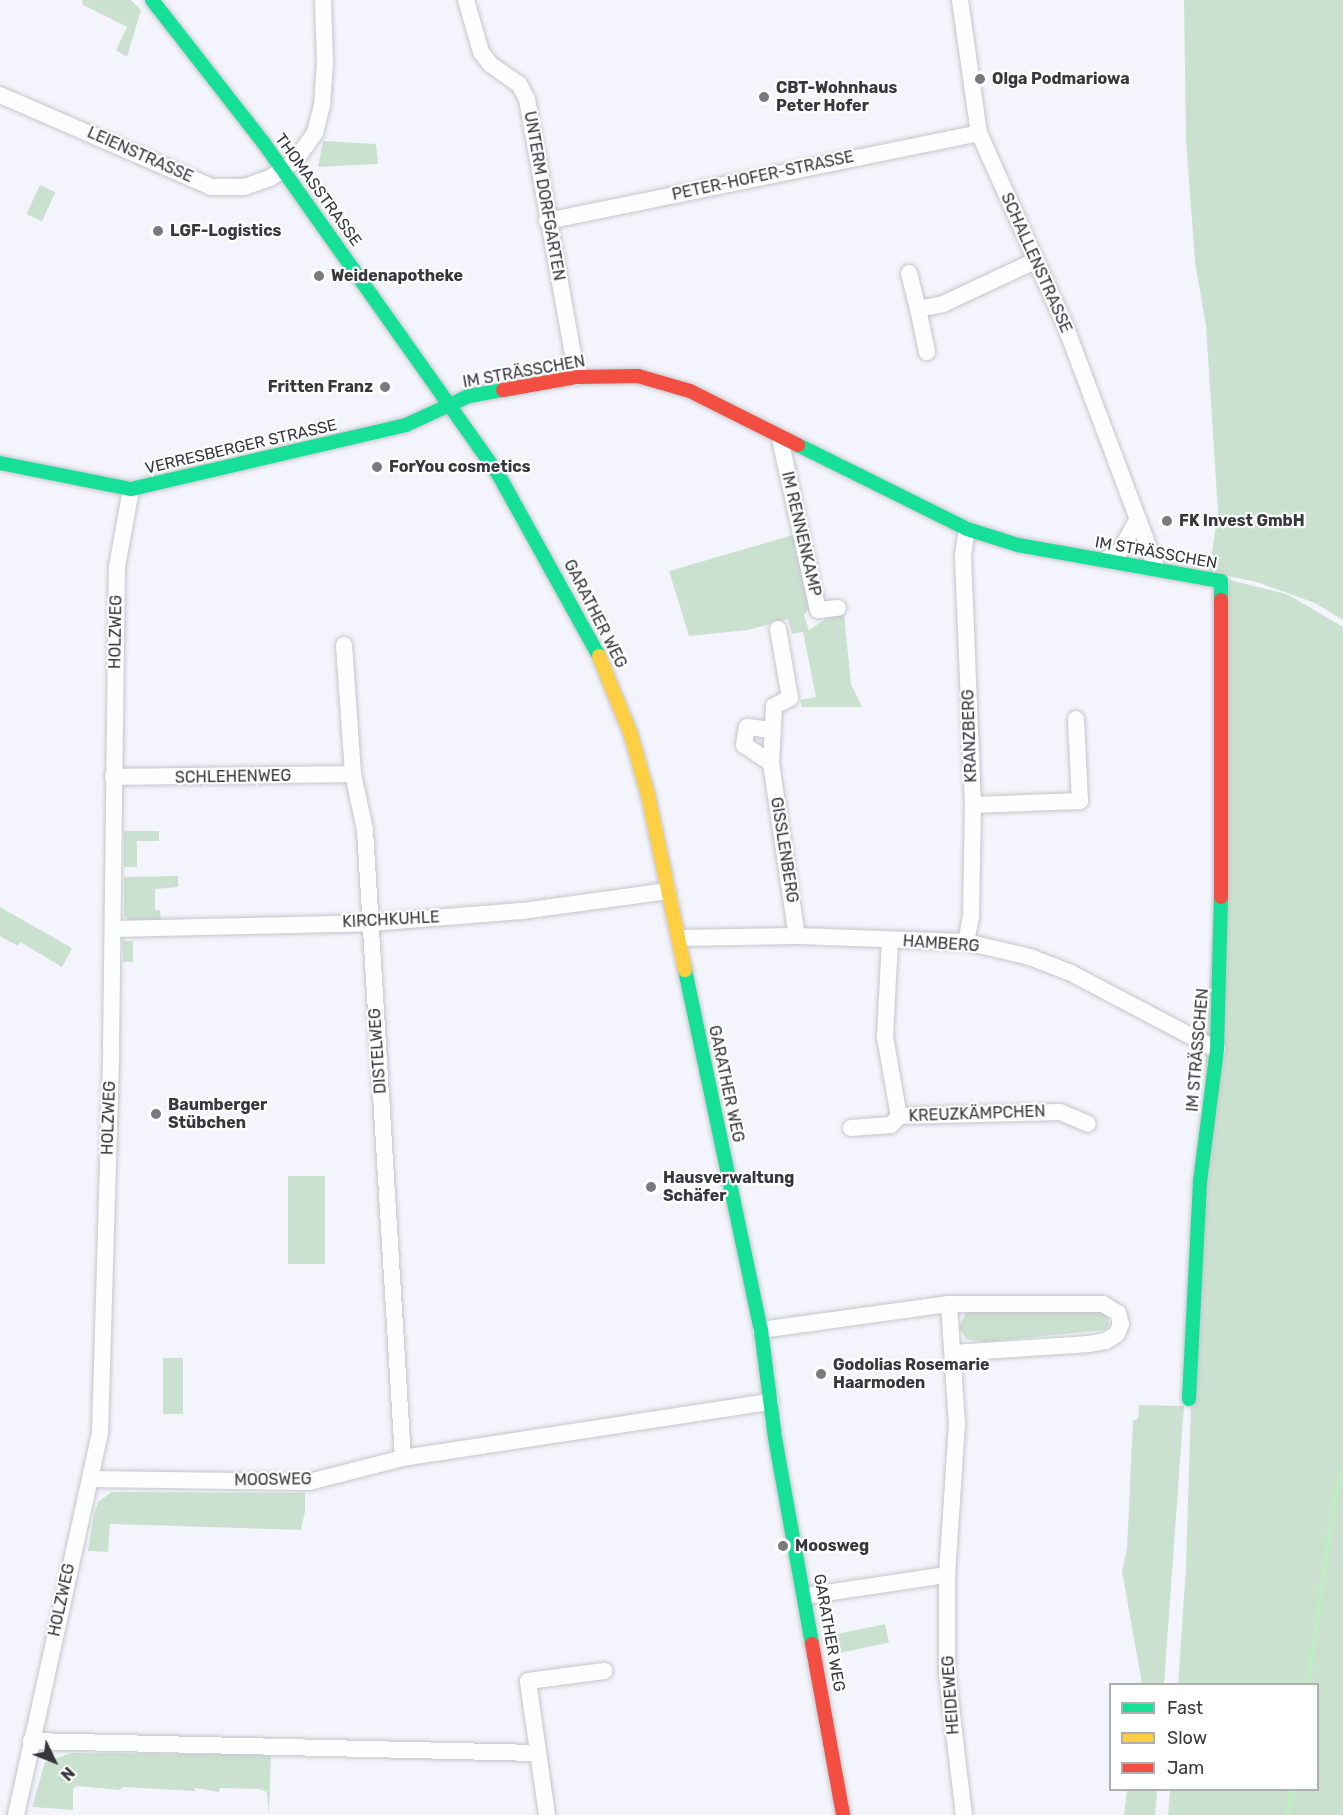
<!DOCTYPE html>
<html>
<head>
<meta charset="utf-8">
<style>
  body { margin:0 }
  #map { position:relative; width:1343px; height:1815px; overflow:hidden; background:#f4f5fc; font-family:Rubik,sans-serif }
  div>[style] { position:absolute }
  .green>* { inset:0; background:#cbe1d0; transform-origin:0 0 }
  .stream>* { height:5px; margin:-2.5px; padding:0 2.5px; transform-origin:2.5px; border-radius:2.5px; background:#bfecc4 }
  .roads { filter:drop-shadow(0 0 2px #c5c6cc) drop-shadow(0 0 2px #c5c6cc) }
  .street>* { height:16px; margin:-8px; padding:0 8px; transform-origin:8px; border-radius:8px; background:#fdfeff }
  .fast>* { height:14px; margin:-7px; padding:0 7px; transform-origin:7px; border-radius:7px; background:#16e098 }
  .slow>* { height:14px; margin:-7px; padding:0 7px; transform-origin:7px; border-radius:7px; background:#ffcf43 }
  .jam>* { height:14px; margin:-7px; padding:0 7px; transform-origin:7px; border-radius:7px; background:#f24e42 }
  .dots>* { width:16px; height:16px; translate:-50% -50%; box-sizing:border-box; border:3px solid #fff; border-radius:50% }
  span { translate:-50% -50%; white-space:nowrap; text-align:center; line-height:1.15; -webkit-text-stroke:4.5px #fff; paint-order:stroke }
  .poi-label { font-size:16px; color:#37383e; font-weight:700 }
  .left { translate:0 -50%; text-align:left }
  .right { translate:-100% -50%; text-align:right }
  .street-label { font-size:16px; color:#37383e }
  .legend { position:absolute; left:1109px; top:1683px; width:210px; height:108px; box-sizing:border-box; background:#fff; border:2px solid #afafb2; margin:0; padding:8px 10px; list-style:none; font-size:18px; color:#37383e }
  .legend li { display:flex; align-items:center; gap:12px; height:30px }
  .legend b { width:30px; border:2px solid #afafb2 }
  .north { position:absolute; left:24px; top:1731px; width:60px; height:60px; -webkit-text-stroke:4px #fff; paint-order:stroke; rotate:133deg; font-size:16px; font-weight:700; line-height:24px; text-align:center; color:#37383e }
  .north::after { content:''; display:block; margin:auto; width:21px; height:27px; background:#37383e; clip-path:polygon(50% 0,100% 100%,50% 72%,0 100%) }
</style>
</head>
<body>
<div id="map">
  <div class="green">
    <i style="clip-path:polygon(82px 0,131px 0,141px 10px,127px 57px,116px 50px,127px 27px,83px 5px)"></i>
    <i style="clip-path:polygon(1184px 0,1343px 0,1343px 620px,1315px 603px,1257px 582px,1209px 572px,1218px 512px,1206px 326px,1195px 262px,1186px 140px)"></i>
    <i style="clip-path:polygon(323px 141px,376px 144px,378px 164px,318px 167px)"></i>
    <i style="left:40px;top:185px;width:17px;height:32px;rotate:25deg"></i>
    <i style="clip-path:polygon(793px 535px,811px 606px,804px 615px,809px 630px,829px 617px,844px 614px,851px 684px,862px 707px,802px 707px,800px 700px,816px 697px,803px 632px,792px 634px,788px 619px,748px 630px,689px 636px,669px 571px)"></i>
    <i style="clip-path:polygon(1229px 580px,1287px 594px,1343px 627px,1343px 1815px,1168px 1815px,1170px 1790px,1318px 1790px,1318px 1684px,1178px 1684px,1186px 1567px,1194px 1307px)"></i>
    <i style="clip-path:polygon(124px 831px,159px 831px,159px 841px,137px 841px,137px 867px,124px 867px)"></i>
    <i style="clip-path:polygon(178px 876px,178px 887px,155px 889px,155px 910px,160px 910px,161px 921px,133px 922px,124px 916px,124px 877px)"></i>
    <i style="clip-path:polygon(0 907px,72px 948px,62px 967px,20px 942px,18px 946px,0 936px)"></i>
    <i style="left:123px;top:941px;width:10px;height:21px"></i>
    <i style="left:288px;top:1176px;width:37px;height:88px"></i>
    <i style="clip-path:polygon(1092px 1309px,1107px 1314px,1109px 1325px,1105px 1330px,984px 1342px,966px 1339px,959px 1328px,966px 1312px)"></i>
    <i style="left:163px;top:1358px;width:20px;height:56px"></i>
    <i style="clip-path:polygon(1139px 1405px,1184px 1406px,1164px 1684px,1142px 1684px,1122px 1571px,1127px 1549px,1133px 1420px,1138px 1419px)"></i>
    <i style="clip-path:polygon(112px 1492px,305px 1493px,305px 1511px,301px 1530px,110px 1524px,108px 1552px,88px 1551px,94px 1513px,99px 1501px)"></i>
    <i style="left:885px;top:1624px;width:19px;height:58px;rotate:78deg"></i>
    <i style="clip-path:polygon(72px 1753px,271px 1755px,269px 1815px,267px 1792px,259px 1789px,220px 1788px,219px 1792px,195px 1788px,195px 1791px,123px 1787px,120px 1790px,77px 1786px,73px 1789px,73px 1810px,32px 1807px,45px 1762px)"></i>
    <i style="clip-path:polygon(1127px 1790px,1157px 1790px,1155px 1815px,1124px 1815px)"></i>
  </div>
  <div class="stream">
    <i style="left:1307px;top:1684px;width:191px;rotate:-81.6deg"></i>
    <i style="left:1335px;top:1495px;width:28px;rotate:-73deg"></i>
    <i style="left:1287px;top:1815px;width:25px;rotate:-81deg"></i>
  </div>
  <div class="roads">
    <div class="street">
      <i style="left:466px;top:0;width:54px;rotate:73.9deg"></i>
      <i style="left:481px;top:52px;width:15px;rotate:53deg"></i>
      <i style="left:490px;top:64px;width:35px;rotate:35deg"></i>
      <i style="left:519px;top:84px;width:17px;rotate:62deg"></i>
      <i style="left:527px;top:99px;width:282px;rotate:79.8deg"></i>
      <i style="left:960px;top:0;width:134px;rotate:81.9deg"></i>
      <i style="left:979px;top:133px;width:210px;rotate:65.9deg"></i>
      <i style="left:1065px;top:325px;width:259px;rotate:69.4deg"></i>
      <i style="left:0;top:95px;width:231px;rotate:23.5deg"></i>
      <i style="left:212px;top:187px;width:32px"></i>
      <i style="left:244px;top:187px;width:28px;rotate:-19deg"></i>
      <i style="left:270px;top:178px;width:29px;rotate:-34deg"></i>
      <i style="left:294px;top:162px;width:36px;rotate:-54deg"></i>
      <i style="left:315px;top:133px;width:29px;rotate:-76deg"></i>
      <i style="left:322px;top:105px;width:42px;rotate:-85.9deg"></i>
      <i style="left:325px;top:63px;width:63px;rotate:-91.8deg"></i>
      <i style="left:547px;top:221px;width:441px;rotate:-11.5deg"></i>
      <i style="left:909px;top:273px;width:37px;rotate:76deg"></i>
      <i style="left:918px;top:309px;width:25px;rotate:-11deg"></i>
      <i style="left:943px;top:304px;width:102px;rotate:-25.1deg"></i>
      <i style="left:918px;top:309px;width:44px;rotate:78.2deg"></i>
      <i style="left:780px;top:439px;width:175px;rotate:77.5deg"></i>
      <i style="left:818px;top:610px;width:20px;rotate:-6deg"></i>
      <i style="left:1107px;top:559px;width:15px;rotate:-32deg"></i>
      <i style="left:1120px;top:551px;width:35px;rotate:-61deg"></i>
      <i style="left:778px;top:629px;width:70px;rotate:80.1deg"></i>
      <i style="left:790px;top:698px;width:18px;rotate:153deg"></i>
      <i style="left:774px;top:706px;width:57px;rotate:93deg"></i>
      <i style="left:771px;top:763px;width:175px;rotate:81.5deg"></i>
      <i style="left:344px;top:645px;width:129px;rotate:86deg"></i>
      <i style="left:353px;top:774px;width:57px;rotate:77.9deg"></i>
      <i style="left:365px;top:830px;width:629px;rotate:86.54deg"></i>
      <i style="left:771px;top:763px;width:32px;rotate:-146deg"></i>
      <i style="left:744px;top:745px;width:18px;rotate:-81deg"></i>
      <i style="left:747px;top:727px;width:25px;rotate:7deg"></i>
      <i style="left:113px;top:777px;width:240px;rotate:-0.7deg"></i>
      <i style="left:973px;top:805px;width:107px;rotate:-2.1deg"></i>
      <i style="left:1080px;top:801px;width:82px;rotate:-92.8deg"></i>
      <i style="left:113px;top:929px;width:257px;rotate:-1.3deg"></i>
      <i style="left:370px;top:923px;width:152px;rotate:-4.5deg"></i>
      <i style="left:522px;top:911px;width:147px;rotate:-7.8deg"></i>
      <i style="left:679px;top:938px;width:118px;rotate:-1deg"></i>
      <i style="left:797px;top:936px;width:169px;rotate:2deg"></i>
      <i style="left:966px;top:942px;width:66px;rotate:13.2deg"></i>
      <i style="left:1030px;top:957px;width:44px;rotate:21.3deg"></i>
      <i style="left:1071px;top:973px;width:165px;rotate:27.8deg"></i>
      <i style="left:890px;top:940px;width:97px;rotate:93deg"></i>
      <i style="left:885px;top:1037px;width:80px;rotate:80deg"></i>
      <i style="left:899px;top:1116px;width:161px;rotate:-1.4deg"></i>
      <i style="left:1060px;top:1112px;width:30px;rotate:23deg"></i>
      <i style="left:966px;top:942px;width:26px;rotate:-79deg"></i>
      <i style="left:971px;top:916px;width:111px;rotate:-89deg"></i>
      <i style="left:973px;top:805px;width:249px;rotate:-92.3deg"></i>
      <i style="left:963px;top:556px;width:27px;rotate:-82deg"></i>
      <i style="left:851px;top:1128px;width:40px;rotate:-4.3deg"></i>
      <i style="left:891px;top:1125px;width:12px;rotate:-48deg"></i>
      <i style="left:949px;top:1304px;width:120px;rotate:86.2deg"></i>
      <i style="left:957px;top:1424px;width:151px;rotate:93.8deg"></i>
      <i style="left:947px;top:1575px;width:98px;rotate:90deg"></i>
      <i style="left:947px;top:1673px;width:143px;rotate:83.2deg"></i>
      <i style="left:761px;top:1330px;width:190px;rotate:-7.9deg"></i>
      <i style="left:949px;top:1304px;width:154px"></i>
      <i style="left:1103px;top:1304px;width:17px;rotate:31deg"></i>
      <i style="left:1118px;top:1313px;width:11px;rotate:75deg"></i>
      <i style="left:1121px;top:1324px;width:11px;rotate:112deg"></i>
      <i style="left:1117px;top:1334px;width:13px;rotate:148deg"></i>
      <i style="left:1106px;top:1341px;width:17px;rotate:170deg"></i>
      <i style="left:1089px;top:1344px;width:136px;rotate:176.2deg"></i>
      <i style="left:92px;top:1479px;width:217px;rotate:0.8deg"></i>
      <i style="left:309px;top:1482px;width:97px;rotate:-14.3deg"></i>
      <i style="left:403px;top:1458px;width:372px;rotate:-8.7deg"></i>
      <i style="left:806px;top:1596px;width:143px;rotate:-8.5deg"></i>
      <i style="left:31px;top:1741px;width:506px;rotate:1.36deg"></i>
      <i style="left:16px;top:1815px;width:392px;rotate:-77.6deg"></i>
      <i style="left:100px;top:1432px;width:381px;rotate:-88.3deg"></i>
      <i style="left:111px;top:1051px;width:484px;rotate:-89.3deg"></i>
      <i style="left:117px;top:567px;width:79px;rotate:-79.8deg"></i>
      <i style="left:547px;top:1815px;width:135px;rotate:-98.1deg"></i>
      <i style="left:528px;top:1681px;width:77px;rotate:-7.5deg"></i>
    </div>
    <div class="fast">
      <i style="left:152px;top:0;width:180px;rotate:52deg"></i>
      <i style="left:263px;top:142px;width:405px;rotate:54.7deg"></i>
      <i style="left:497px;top:472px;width:210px;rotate:61deg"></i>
      <i style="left:798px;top:445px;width:189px;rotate:26.4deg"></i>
      <i style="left:967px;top:529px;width:53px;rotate:17.4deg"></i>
      <i style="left:1018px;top:545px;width:206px;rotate:10.1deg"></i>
      <i style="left:1221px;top:581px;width:19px;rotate:90deg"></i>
      <i style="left:0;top:463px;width:134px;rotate:11.2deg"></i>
      <i style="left:131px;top:489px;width:282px;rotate:-13.1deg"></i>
      <i style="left:406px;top:425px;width:69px;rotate:-24.7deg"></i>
      <i style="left:469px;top:396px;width:35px;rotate:-10deg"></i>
      <i style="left:685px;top:970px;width:368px;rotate:78.1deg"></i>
      <i style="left:761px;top:1330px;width:109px;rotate:82.6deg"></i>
      <i style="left:775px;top:1438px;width:209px;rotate:79.8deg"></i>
      <i style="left:1189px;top:1399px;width:217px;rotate:-87.1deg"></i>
      <i style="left:1200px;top:1182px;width:133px;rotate:-82.7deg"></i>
      <i style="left:1217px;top:1050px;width:153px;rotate:-88.5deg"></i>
    </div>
    <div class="slow">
      <i style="left:599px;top:656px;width:85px;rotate:67.9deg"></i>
      <i style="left:631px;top:735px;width:62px;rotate:74.2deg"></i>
      <i style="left:648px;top:795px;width:179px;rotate:78.1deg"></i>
    </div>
    <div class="jam">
      <i style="left:503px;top:390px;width:75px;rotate:-10deg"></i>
      <i style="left:577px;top:377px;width:61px;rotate:-0.9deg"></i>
      <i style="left:638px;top:376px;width:54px;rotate:16.1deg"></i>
      <i style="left:690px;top:391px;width:121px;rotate:26.6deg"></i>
      <i style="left:1221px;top:600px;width:297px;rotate:90deg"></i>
      <i style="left:812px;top:1644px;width:174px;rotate:79.7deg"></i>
    </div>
  </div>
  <div class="dots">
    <i style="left:980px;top:79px;background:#797a80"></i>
    <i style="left:764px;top:97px;background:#797a80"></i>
    <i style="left:158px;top:231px;background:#797a80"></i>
    <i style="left:319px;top:276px;background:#797a80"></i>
    <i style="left:385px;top:387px;background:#797a80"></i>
    <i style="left:377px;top:467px;background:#797a80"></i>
    <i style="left:1167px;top:521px;background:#797a80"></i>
    <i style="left:156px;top:1114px;background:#797a80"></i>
    <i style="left:651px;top:1187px;background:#797a80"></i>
    <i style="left:821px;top:1374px;background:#797a80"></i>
    <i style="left:783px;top:1546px;background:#797a80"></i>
  </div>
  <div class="poi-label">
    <span class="left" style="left:992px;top:79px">Olga Podmariowa</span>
    <span class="left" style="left:776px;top:97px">CBT-Wohnhaus<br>Peter Hofer</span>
    <span class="left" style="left:170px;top:231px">LGF-Logistics</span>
    <span class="left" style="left:331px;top:276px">Weidenapotheke</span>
    <span class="right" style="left:373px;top:387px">Fritten Franz</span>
    <span class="left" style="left:389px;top:467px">ForYou cosmetics</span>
    <span class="left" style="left:1179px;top:521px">FK Invest GmbH</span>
    <span class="left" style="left:168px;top:1114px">Baumberger<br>Stübchen</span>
    <span class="left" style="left:663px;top:1187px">Hausverwaltung<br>Schäfer</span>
    <span class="left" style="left:833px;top:1374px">Godolias Rosemarie<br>Haarmoden</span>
    <span class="left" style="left:795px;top:1546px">Moosweg</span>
  </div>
  <div class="street-label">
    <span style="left:140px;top:155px;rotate:24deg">LEIENSTRASSE</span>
    <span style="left:763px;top:176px;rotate:-12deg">PETER-HOFER-STRASSE</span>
    <span style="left:318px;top:190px;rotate:54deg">THOMASSTRASSE</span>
    <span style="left:544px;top:196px;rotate:80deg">UNTERM DORFGARTEN</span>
    <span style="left:1036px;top:263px;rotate:66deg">SCHALLENSTRASSE</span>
    <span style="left:524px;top:372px;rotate:-10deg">IM STRÄSSCHEN</span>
    <span style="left:241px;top:447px;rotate:-13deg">VERRESBERGER STRASSE</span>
    <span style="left:801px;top:534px;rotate:77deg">IM RENNENKAMP</span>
    <span style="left:1156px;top:553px;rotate:10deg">IM STRÄSSCHEN</span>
    <span style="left:595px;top:614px;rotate:63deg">GARATHER WEG</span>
    <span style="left:116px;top:632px;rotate:-89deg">HOLZWEG</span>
    <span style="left:970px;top:736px;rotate:-92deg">KRANZBERG</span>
    <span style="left:233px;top:777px;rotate:-1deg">SCHLEHENWEG</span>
    <span style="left:784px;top:850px;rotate:81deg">GISSLENBERG</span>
    <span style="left:391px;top:920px;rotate:-3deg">KIRCHKUHLE</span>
    <span style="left:941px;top:944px;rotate:4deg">HAMBERG</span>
    <span style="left:1198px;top:1050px;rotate:-85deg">IM STRÄSSCHEN</span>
    <span style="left:378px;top:1051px;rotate:-94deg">DISTELWEG</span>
    <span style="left:726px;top:1084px;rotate:78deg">GARATHER WEG</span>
    <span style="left:977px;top:1114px;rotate:-2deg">KREUZKÄMPCHEN</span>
    <span style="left:109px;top:1118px;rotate:-88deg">HOLZWEG</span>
    <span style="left:273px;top:1480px;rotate:-1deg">MOOSWEG</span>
    <span style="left:62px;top:1600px;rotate:-78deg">HOLZWEG</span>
    <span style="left:829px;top:1633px;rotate:80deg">GARATHER WEG</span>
    <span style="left:951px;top:1695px;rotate:-94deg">HEIDEWEG</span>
  </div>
  <ul class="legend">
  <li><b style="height:8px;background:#16e098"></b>Fast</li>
  <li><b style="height:8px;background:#ffcf43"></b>Slow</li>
  <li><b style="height:8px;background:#f24e42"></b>Jam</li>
  </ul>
  <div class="north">N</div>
</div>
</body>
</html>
